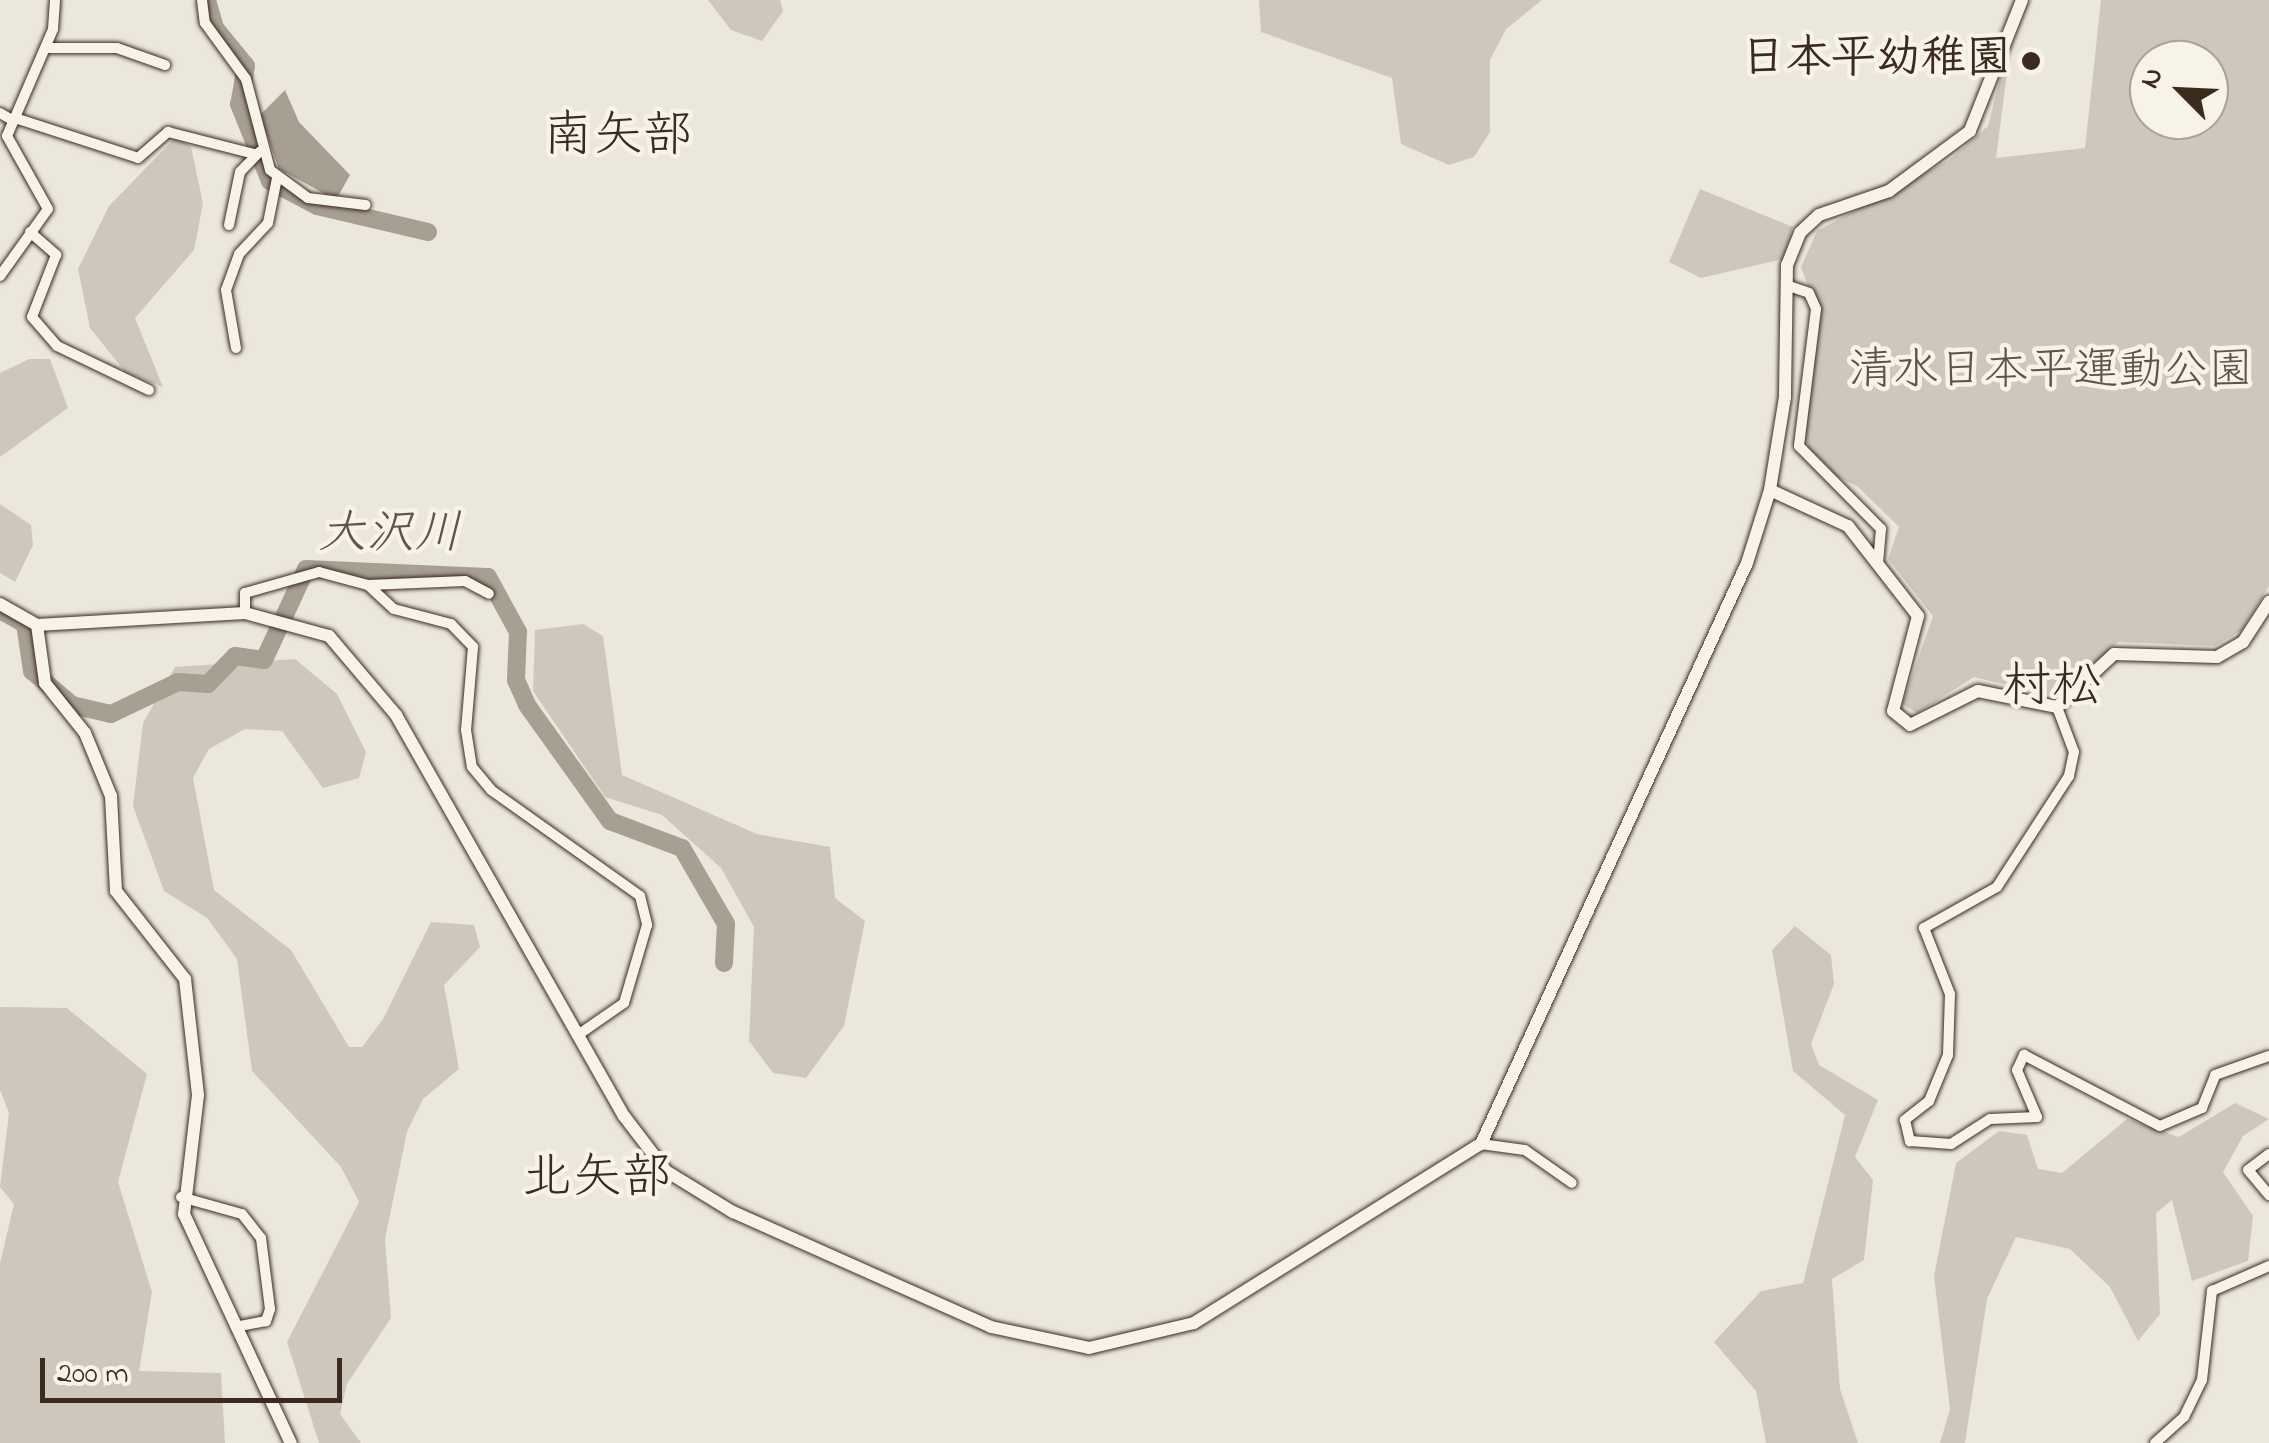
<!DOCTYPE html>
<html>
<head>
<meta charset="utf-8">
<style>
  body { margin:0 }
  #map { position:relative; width:2269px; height:1443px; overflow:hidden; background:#ece7dc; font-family:"Indie Flower","Klee One",sans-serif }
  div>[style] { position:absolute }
  .green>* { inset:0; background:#cec8bc }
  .water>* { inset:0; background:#a89f93 }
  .river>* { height:18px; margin:-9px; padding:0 9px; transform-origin:9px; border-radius:9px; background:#a89f93 }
  .roads { filter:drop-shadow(0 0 2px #3b2a1e) drop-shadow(0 0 2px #3b2a1e) }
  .minor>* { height:10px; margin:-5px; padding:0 5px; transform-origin:5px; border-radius:5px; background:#f7f3e8 }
  .tertiary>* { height:12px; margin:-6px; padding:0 6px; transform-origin:6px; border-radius:6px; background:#f7f3e8 }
  .dots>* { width:28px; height:28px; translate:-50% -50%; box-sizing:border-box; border:5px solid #f7f3e8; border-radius:50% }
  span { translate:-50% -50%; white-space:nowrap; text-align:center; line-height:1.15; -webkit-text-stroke:9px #f7f3e8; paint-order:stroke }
  .poi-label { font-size:45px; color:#3b2a1e; font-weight:700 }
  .right { translate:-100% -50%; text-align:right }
  .park-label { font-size:45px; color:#605246 }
  .water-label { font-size:48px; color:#615347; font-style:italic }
  .quarter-label { font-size:50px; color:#3b2a1e }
  .north { position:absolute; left:2129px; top:40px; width:100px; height:100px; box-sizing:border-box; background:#f7f3e8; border:2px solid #aca397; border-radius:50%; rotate:294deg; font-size:28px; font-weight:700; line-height:40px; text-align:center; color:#3b2a1e }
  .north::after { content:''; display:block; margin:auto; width:35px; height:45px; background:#3b2a1e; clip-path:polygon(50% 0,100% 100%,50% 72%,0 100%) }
  .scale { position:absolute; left:40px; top:1358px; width:302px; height:45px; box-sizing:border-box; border:5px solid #3b2a1e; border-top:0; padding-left:12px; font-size:30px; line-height:35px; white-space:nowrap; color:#3b2a1e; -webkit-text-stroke:8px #f7f3e8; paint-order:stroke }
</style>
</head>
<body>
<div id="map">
  <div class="green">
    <i style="clip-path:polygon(708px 0,780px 0,783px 11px,762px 41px,731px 30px)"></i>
    <i style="clip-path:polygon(1259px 0,1542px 0,1506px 29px,1490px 60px,1490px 132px,1474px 157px,1449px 165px,1401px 144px,1392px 78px,1261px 32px)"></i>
    <i style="clip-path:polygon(evenodd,2101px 0,2269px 0,2269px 586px,2242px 630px,2215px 646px,2118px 642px,2058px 697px,1974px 677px,1917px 713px,1902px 704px,1933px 616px,1888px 559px,1899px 527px,1857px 486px,1812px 465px,1805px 432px,1820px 318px,1801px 267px,1817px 231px,1949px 160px,1988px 126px,2013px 27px,1996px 158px,2085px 148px,2101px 0,2149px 60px,2209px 60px,2209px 120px,2149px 120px,2149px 60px)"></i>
    <i style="clip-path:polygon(176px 137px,191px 147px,203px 203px,194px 250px,135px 318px,163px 387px,126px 373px,90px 328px,78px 269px,109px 206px)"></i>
    <i style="clip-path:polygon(1700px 189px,1793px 227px,1783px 259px,1701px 278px,1669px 262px)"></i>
    <i style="clip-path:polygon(29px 359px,50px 359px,68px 408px,0 457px,0 373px)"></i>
    <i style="clip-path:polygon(0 504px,31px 525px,33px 545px,15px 582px,0 573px)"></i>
    <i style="clip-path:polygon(583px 624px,603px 636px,622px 775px,757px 834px,830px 847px,835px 898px,865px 921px,844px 1026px,806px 1078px,773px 1073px,749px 1041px,754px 927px,721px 868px,662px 815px,605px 797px,533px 691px,535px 630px)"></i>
    <i style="clip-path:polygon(295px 659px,337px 694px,366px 752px,359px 778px,323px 788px,282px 731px,245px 729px,209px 749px,193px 778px,214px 890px,291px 950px,349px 1047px,362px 1047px,383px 1019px,431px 922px,474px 925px,480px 947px,444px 985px,459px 1069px,423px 1099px,407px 1132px,385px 1239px,391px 1318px,347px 1384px,340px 1414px,361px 1443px,319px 1443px,287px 1342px,359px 1202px,341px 1167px,252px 1071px,237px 959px,207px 918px,164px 891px,133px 806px,143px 723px,175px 667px)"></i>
    <i style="clip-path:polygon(1795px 926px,1831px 955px,1834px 984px,1811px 1044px,1819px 1065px,1878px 1100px,1855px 1157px,1873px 1180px,1864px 1260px,1832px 1279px,1840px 1389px,1858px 1443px,1766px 1443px,1756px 1391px,1714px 1342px,1761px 1291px,1803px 1283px,1845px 1115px,1793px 1071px,1772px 950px)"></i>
    <i style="clip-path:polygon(0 1007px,67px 1008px,147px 1074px,118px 1182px,152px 1292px,139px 1371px,221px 1373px,225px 1443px,0 1443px,0 1263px,14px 1204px,0 1187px,9px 1113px,0 1090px)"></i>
    <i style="clip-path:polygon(2235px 1103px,2269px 1119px,2243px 1136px,2223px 1172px,2253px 1216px,2248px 1261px,2192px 1281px,2172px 1200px,2156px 1213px,2160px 1314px,2138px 1341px,2110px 1287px,2070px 1249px,2016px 1237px,1987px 1299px,1965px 1443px,1940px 1443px,1950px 1409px,1934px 1276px,1956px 1163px,1999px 1131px,2027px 1135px,2038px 1169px,2062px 1173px,2127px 1119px,2179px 1137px)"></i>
  </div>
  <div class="water">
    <i style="clip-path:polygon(285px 90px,299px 122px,350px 175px,336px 200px,279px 169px,260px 115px)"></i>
  </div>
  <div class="river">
    <i style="left:207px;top:0;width:29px;rotate:74deg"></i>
    <i style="left:215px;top:28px;width:49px;rotate:50.8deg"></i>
    <i style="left:246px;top:66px;width:39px;rotate:100deg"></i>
    <i style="left:239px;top:104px;width:83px;rotate:68.1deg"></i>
    <i style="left:270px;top:181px;width:53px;rotate:28deg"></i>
    <i style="left:317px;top:206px;width:114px;rotate:13.2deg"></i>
    <i style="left:5px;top:613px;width:23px;rotate:29deg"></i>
    <i style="left:25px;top:624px;width:48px;rotate:81.5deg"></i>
    <i style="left:32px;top:671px;width:52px;rotate:40.4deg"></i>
    <i style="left:72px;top:705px;width:40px;rotate:13deg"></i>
    <i style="left:111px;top:714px;width:74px;rotate:-25.5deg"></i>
    <i style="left:178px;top:682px;width:30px;rotate:4deg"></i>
    <i style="left:208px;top:684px;width:39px;rotate:-46deg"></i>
    <i style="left:235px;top:656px;width:29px;rotate:8deg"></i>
    <i style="left:264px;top:660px;width:100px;rotate:-65.2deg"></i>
    <i style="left:306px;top:569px;width:182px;rotate:2.5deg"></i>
    <i style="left:488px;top:577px;width:63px;rotate:61.4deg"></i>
    <i style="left:518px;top:632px;width:48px;rotate:92.4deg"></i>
    <i style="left:516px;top:680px;width:27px;rotate:66deg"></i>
    <i style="left:527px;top:705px;width:143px;rotate:54.4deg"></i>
    <i style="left:610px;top:821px;width:77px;rotate:20.6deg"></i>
    <i style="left:682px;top:848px;width:88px;rotate:59.9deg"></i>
    <i style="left:726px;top:924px;width:39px;rotate:93deg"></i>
  </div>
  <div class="roads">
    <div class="minor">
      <i style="left:202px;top:0;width:23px;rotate:83deg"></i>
      <i style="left:205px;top:23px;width:69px;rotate:53.8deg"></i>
      <i style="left:246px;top:79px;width:94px;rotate:75.2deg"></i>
      <i style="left:270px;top:170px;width:47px;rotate:36.4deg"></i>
      <i style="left:308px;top:198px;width:58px;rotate:6.9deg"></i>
      <i style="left:46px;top:48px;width:71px"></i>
      <i style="left:117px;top:48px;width:51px;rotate:19.5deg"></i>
      <i style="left:0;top:113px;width:16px;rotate:30deg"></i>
      <i style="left:15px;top:118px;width:129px;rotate:18deg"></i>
      <i style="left:138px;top:158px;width:40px;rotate:-41deg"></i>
      <i style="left:168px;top:132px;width:89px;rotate:14.3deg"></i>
      <i style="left:229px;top:225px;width:54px;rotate:-78.3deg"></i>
      <i style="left:240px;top:172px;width:28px;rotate:-46deg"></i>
      <i style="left:30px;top:232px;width:35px;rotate:41deg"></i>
      <i style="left:56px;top:255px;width:66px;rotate:111.2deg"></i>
      <i style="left:32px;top:317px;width:38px;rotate:49deg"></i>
      <i style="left:57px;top:346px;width:102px;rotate:25.6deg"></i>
      <i style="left:0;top:276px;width:82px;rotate:-54.4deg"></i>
      <i style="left:48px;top:209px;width:84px;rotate:-119.3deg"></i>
      <i style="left:7px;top:136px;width:116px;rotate:-66.7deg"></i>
      <i style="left:53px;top:29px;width:29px;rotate:-86deg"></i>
      <i style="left:1786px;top:285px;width:24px;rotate:19deg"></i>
      <i style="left:1809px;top:293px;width:17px;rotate:66deg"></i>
      <i style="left:1816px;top:309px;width:138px;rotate:97.1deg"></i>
      <i style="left:1799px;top:446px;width:117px;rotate:45.3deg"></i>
      <i style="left:1881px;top:529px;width:33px;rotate:95deg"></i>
      <i style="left:236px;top:348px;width:59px;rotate:-99.8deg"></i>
      <i style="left:226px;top:290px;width:38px;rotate:-70deg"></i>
      <i style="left:239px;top:254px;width:42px;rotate:-46.9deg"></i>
      <i style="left:268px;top:223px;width:46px;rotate:-78.7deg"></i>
      <i style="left:368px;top:585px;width:35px;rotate:43deg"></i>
      <i style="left:394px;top:609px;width:59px;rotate:14.7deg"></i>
      <i style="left:451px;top:624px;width:32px;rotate:46deg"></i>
      <i style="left:473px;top:647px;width:83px;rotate:94.8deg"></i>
      <i style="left:466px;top:730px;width:37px;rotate:81deg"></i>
      <i style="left:472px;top:767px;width:30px;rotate:50deg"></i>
      <i style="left:491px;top:790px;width:183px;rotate:35.4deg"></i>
      <i style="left:640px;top:896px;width:30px;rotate:76deg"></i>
      <i style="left:647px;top:925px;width:81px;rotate:106.4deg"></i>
      <i style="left:624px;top:1003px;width:56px;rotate:145.2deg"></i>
      <i style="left:245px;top:613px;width:20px;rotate:-90deg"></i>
      <i style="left:245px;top:593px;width:77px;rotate:-15.8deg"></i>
      <i style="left:319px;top:572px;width:51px;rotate:14.9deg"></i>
      <i style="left:368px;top:585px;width:97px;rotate:-2.4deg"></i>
      <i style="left:465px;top:581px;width:27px;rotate:28deg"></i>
      <i style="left:2057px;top:707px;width:48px;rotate:69.3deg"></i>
      <i style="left:2074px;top:752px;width:25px;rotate:102deg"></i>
      <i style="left:2069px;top:776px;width:132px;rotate:123deg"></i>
      <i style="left:1997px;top:887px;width:84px;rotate:150.7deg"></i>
      <i style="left:1924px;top:928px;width:71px;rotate:68.5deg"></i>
      <i style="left:1950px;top:994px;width:61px;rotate:91.9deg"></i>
      <i style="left:1948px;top:1055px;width:50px;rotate:112.4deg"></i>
      <i style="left:1929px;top:1101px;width:31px;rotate:142deg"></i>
      <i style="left:1905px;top:1120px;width:22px;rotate:77deg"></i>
      <i style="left:1910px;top:1141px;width:41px;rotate:4.2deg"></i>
      <i style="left:1951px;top:1144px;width:46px;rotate:-32.7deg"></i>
      <i style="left:1990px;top:1119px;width:47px;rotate:-2.4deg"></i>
      <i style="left:2037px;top:1117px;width:51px;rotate:-113.1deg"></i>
      <i style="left:2017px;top:1070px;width:17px;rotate:-65deg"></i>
      <i style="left:2024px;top:1055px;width:153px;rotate:27.6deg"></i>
      <i style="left:2160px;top:1126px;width:46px;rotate:-23.2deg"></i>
      <i style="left:2202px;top:1108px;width:35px;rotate:-68deg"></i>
      <i style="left:2215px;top:1075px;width:57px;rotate:-19.4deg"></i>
      <i style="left:1481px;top:1144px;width:44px;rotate:7.8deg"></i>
      <i style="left:1525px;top:1150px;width:57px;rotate:35.1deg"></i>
      <i style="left:2269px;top:1154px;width:26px;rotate:143deg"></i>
      <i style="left:2248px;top:1170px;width:33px;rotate:50deg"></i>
      <i style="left:181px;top:1197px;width:63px;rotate:15.6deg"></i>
      <i style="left:242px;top:1214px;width:31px;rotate:52deg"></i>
      <i style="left:261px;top:1238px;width:72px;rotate:82.8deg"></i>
      <i style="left:270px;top:1309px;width:13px;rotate:108deg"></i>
      <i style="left:266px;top:1321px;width:26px;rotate:169deg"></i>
      <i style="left:2155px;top:1443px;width:39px;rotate:-42deg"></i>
      <i style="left:2184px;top:1417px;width:41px;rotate:-64.1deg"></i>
      <i style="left:2202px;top:1380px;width:90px;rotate:-83.6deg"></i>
      <i style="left:2212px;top:1291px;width:62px;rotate:-23.7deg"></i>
    </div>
    <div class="tertiary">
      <i style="left:2022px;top:0;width:141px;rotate:111.7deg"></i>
      <i style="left:1970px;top:131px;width:101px;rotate:143.5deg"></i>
      <i style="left:1889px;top:191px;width:74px;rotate:161.1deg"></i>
      <i style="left:1819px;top:215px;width:26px;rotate:137deg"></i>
      <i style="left:1800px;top:233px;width:35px;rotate:112deg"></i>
      <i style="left:1787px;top:265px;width:132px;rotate:90.9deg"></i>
      <i style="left:1785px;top:397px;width:94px;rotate:99.2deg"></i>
      <i style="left:1770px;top:490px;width:86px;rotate:24.8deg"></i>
      <i style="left:1848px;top:526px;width:114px;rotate:52.1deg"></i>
      <i style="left:1918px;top:616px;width:98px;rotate:104.7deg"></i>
      <i style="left:1893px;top:711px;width:22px;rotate:39deg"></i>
      <i style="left:1910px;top:725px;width:76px;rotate:-26.6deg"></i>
      <i style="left:1978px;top:691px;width:81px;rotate:11.4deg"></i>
      <i style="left:2057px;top:707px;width:78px;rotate:-42.9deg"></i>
      <i style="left:2114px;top:654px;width:103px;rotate:1.7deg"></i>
      <i style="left:2217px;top:657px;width:30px;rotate:-30deg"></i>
      <i style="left:2243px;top:642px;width:48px;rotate:-57deg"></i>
      <i style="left:0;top:604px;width:43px;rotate:29.6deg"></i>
      <i style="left:37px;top:625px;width:59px;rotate:82.1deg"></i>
      <i style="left:45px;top:683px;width:64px;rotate:51.3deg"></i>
      <i style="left:85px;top:733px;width:68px;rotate:67.6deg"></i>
      <i style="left:111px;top:796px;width:95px;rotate:87deg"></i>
      <i style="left:116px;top:891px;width:112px;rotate:51.9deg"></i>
      <i style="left:185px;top:979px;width:117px;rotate:83.6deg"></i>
      <i style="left:198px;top:1095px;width:120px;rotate:96.7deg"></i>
      <i style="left:184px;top:1214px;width:253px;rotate:65deg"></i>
      <i style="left:37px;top:625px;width:208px;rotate:-3.3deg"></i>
      <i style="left:245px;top:613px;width:87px;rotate:15.3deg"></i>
      <i style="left:329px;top:636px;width:104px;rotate:49.7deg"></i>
      <i style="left:396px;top:715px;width:461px;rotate:60.4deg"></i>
      <i style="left:624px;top:1116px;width:69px;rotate:52.6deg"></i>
      <i style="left:666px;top:1171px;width:79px;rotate:31.5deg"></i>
      <i style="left:733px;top:1212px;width:282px;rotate:24deg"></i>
      <i style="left:991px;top:1327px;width:100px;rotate:12.1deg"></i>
      <i style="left:1089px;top:1348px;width:108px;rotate:-13.4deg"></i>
      <i style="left:1194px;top:1323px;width:338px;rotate:-32deg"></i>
      <i style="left:1481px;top:1144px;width:639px;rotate:-65.4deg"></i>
      <i style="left:1747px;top:563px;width:77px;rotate:-72.5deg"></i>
    </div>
  </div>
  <div class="dots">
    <i style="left:2031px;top:61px;background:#3b2a1e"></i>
  </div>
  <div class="poi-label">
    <span class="right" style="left:2011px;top:61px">日本平幼稚園</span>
  </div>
  <div class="park-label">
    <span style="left:2051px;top:373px">清水日本平運動公園</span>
  </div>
  <div class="water-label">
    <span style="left:390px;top:536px">大沢川</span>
  </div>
  <div class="quarter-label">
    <span style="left:618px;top:138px">南矢部</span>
    <span style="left:2052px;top:688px">村松</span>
    <span style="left:597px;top:1180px">北矢部</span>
  </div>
  <div class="north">N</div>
  <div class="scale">200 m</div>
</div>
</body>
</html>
